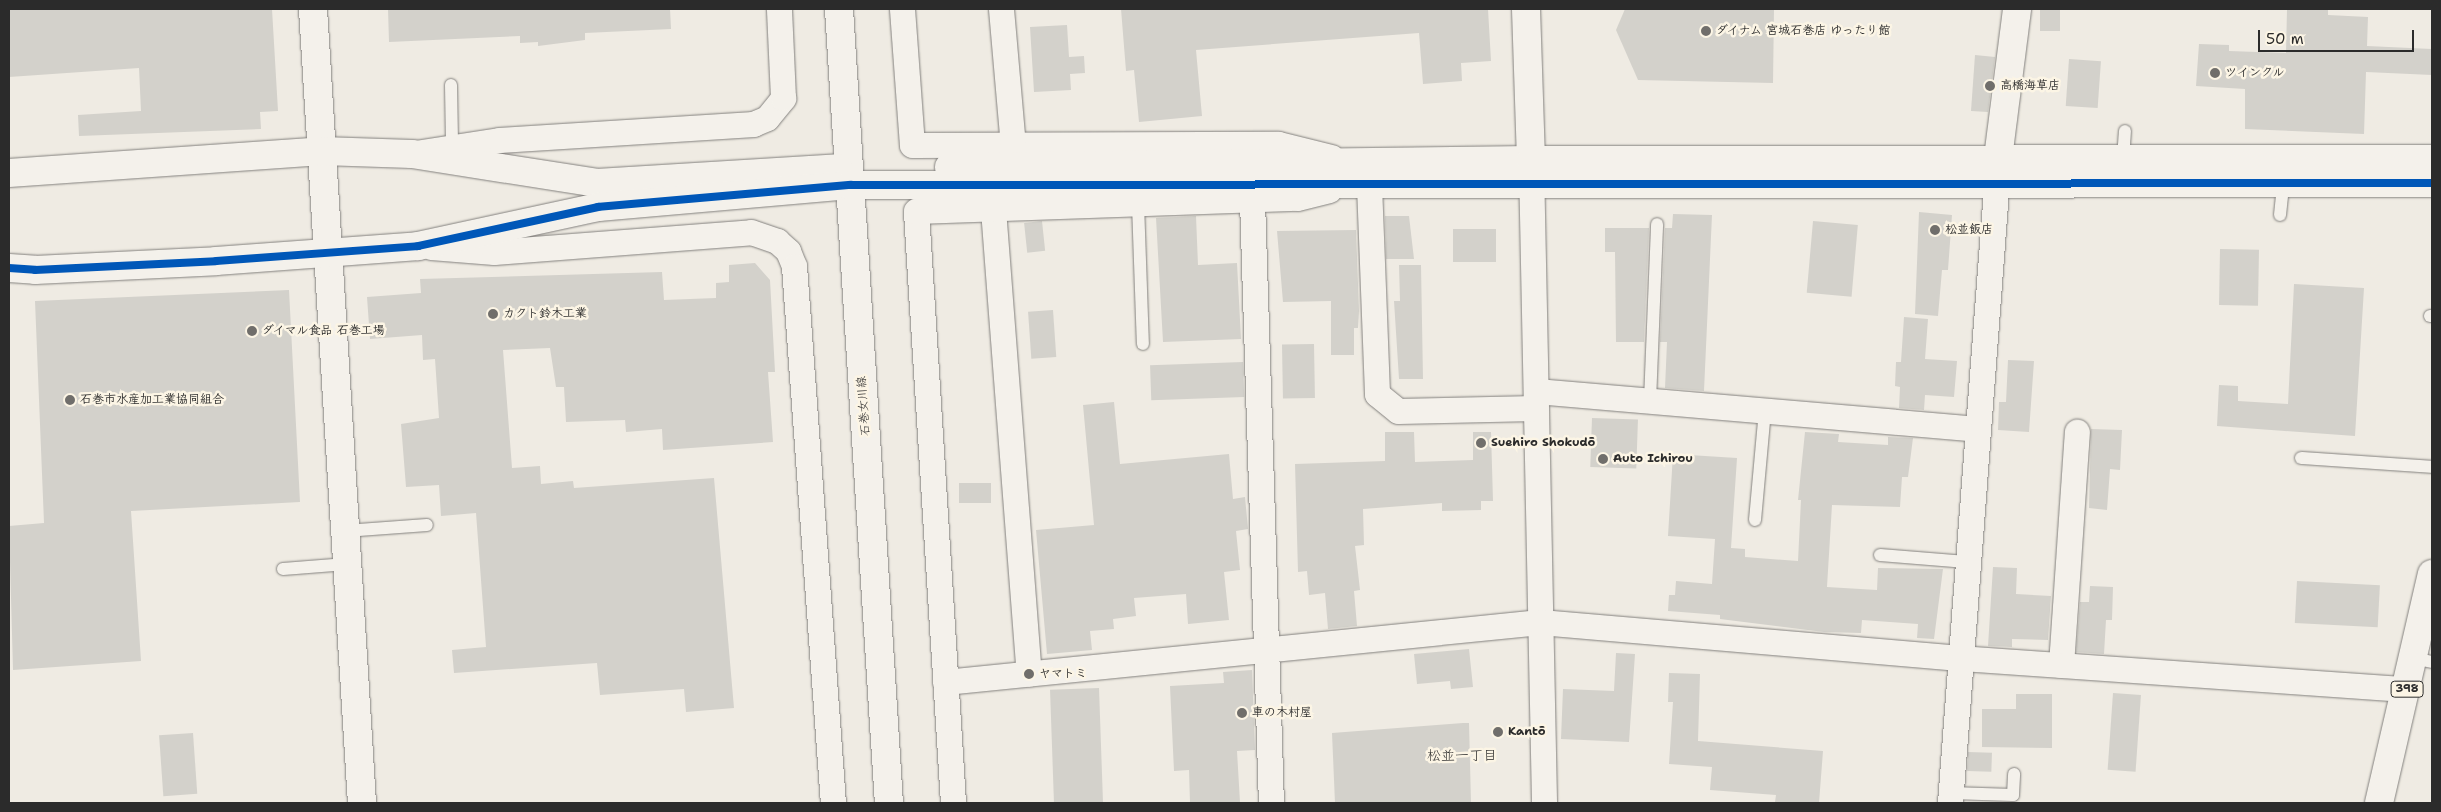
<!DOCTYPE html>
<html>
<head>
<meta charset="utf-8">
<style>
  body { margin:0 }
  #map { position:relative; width:2441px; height:812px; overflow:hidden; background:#efebe3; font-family:"Shantell Sans","Klee One",sans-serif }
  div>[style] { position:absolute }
  .building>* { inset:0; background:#d3d1cb; transform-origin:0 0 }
  .roads { filter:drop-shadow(0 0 1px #83817e) drop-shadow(0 0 1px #83817e) }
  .lane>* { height:12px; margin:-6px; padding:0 6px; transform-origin:6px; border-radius:6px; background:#f4f1eb }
  .street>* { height:25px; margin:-12.5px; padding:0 12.5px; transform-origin:12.5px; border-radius:12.5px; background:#f4f1eb }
  .secondary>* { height:28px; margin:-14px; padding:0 14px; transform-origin:14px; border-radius:14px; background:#f4f1eb }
  .highway>* { height:28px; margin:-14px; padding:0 14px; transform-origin:14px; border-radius:14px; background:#f4f1eb }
  .cycleway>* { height:8px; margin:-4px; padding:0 4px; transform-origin:4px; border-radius:4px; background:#0057b8 }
  .dots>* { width:14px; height:14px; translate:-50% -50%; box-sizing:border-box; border:2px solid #fcf5e5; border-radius:50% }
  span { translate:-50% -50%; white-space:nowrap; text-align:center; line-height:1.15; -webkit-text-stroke:5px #fcf5e5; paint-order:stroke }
  .shield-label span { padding:1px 4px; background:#fcf5e5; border:1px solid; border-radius:4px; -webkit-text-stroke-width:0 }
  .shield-label { font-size:11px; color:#2b2b2b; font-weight:700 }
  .poi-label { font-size:12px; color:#2b2b2b; font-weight:700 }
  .left { translate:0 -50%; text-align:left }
  .street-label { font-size:12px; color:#2b2b2b }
  .neighbourhood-label { font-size:14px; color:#2b2b2b }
  .frame { position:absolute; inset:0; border:10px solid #2b2b2b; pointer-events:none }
  .scale { position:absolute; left:2258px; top:30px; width:156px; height:22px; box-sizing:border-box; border:2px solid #2b2b2b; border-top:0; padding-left:6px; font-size:15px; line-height:18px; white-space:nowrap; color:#2b2b2b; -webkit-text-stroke:4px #fcf5e5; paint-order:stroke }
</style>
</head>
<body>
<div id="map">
  <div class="building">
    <i style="clip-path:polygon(9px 9px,272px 9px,278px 111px,260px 112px,261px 129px,79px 136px,78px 115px,141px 111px,139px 68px,9px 77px)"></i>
    <i style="clip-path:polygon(388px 9px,670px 9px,671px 29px,585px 33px,585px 40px,538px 46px,538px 42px,520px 43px,520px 36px,389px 42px)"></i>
    <i style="clip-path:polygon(1121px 9px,1488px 9px,1491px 61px,1461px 63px,1462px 81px,1423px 84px,1419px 33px,1196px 50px,1202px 116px,1139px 122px,1134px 70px,1126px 71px)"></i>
    <i style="clip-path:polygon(1625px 9px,1774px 9px,1773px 83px,1638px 80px,1616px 30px)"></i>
    <i style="left:2040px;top:9px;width:20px;height:22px"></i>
    <i style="clip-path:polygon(2287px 9px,2328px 9px,2328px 15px,2368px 17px,2367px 46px,2432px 49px,2432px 75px,2366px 72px,2364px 134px,2245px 129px,2245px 89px,2196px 86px,2199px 44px,2229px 45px,2229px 51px,2286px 53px)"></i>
    <i style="clip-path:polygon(1067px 25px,1069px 57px,1084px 56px,1085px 73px,1070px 74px,1071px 90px,1034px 92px,1030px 27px)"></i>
    <i style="clip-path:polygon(1975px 55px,1995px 57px,1988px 112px,1971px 111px)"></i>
    <i style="left:2069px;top:59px;width:32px;height:47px;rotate:4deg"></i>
    <i style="clip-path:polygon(1919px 212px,1952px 215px,1948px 270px,1942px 270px,1938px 316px,1915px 314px)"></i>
    <i style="clip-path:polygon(1673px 214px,1712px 215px,1704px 391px,1665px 388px,1667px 342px,1660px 342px,1665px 228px,1672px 228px)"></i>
    <i style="clip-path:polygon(1196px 216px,1198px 265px,1237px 263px,1241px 339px,1163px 342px,1156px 218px)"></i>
    <i style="clip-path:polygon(1385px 216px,1409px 216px,1414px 259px,1386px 259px)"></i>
    <i style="left:1042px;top:221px;width:30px;height:18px;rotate:84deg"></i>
    <i style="left:1813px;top:221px;width:45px;height:72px;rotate:5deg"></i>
    <i style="clip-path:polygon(1605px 228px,1649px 228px,1644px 342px,1616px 342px,1615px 252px,1605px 252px)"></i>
    <i style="left:1453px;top:229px;width:43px;height:33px"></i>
    <i style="clip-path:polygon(1356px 230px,1359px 311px,1358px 328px,1354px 328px,1354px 355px,1331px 355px,1331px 301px,1283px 302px,1277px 231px)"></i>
    <i style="left:2220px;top:249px;width:39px;height:56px;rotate:1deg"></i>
    <i style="clip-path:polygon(755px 263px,770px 280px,775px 372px,768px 372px,773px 442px,663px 450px,662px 429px,626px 432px,625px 420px,566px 422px,564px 387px,556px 387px,550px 348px,503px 350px,512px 468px,540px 466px,541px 484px,573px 481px,574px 488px,714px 478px,734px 708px,686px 712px,684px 689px,600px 695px,597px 663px,454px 673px,452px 650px,486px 647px,476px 513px,441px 516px,439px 485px,406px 487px,401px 424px,439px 418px,435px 359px,423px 360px,422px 335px,370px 339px,367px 297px,421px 293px,420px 279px,662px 272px,664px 300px,716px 298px,716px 283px,729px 282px,729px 265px)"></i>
    <i style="clip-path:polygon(1399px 265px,1421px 265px,1423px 379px,1399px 379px,1394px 301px,1400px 301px)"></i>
    <i style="clip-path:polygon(2294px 284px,2364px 288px,2355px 436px,2217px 426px,2219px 385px,2238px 386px,2238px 401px,2288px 404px)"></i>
    <i style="clip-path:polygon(289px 290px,300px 502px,131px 511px,141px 661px,13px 670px,9px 526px,44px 523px,35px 301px)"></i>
    <i style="left:1053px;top:310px;width:47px;height:25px;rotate:86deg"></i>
    <i style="clip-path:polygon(1904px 317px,1928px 319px,1925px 359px,1957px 361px,1954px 397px,1925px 395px,1924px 410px,1899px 408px,1900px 387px,1895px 386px,1896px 362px,1901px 362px)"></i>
    <i style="left:1314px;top:344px;width:54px;height:32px;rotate:89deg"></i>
    <i style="clip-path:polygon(2008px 360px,2034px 361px,2029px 432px,1998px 430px,1999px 402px,2006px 402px)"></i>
    <i style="left:1243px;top:362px;width:35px;height:93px;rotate:88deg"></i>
    <i style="clip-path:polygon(1114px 402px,1120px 464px,1229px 454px,1233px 499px,1245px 497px,1248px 529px,1236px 531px,1240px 570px,1224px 572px,1229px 620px,1188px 624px,1186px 594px,1134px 598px,1136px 616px,1113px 619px,1114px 629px,1090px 631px,1092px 650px,1047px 654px,1036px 530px,1094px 525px,1083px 405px)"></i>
    <i style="left:1592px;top:418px;width:46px;height:49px;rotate:2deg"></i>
    <i style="clip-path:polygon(2091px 429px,2122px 430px,2120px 470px,2110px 469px,2107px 510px,2089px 508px)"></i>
    <i style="clip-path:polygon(1385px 432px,1414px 432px,1415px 462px,1473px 460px,1473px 432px,1491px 432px,1493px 501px,1481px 501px,1481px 510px,1442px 511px,1442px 503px,1363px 509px,1364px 545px,1355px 546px,1360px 590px,1354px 591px,1357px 626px,1328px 629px,1325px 593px,1309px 595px,1307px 571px,1298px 572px,1295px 464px,1385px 461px)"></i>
    <i style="clip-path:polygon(1805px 432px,1839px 434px,1838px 442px,1888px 445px,1888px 437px,1913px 438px,1908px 477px,1902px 477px,1900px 507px,1832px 505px,1827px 587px,1877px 590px,1878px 568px,1943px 569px,1934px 639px,1917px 638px,1918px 624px,1862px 620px,1861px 633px,1824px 632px,1720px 619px,1720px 615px,1668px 611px,1669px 595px,1675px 595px,1676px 581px,1712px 584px,1715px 539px,1668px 536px,1673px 454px,1737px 458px,1731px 548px,1745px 549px,1745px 557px,1798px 561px,1801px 500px,1798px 500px)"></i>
    <i style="left:991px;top:483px;width:20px;height:32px;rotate:90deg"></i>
    <i style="clip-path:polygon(1993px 567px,2017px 568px,2016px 594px,2051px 596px,2048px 640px,2012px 639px,2012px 647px,1988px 646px)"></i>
    <i style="left:2297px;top:581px;width:83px;height:42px;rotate:3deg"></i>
    <i style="clip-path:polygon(2090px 586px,2113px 587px,2112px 620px,2106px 620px,2104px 654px,2076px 652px,2080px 602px,2089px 602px)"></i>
    <i style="clip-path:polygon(1469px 649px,1473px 687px,1451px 689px,1450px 681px,1417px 684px,1414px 654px)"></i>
    <i style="clip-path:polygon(1616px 653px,1635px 654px,1629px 742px,1561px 739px,1563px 689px,1614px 691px)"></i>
    <i style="clip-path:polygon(1252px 670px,1255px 750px,1237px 751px,1240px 802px,1190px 803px,1189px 770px,1174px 771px,1170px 686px,1224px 683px,1223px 672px)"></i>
    <i style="clip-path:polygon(1669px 673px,1700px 674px,1698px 741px,1823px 751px,1819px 803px,1775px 802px,1776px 795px,1710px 790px,1712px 767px,1669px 764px,1673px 702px,1668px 702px)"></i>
    <i style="left:1099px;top:688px;width:115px;height:49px;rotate:88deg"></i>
    <i style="left:2113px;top:693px;width:28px;height:77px;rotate:4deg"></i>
    <i style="clip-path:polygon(2016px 694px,2052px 694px,2052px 748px,1982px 747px,1982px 709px,2016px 709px)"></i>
    <i style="clip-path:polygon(1463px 723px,1469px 723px,1471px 803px,1335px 803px,1332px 733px)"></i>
    <i style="left:193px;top:733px;width:61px;height:34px;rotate:86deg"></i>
    <i style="left:1968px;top:752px;width:24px;height:19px;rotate:2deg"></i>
  </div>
  <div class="roads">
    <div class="lane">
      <i style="left:451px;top:85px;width:60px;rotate:89deg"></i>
      <i style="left:2123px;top:159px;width:28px;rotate:-86deg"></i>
      <i style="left:1138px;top:204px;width:140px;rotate:88deg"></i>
      <i style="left:2280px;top:215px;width:31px;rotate:-84deg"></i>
      <i style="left:2430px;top:316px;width:2px"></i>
      <i style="left:1650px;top:401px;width:177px;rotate:-87.7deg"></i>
      <i style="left:2301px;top:458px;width:131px;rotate:3.9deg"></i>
      <i style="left:1755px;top:520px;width:110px;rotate:-84.8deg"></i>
      <i style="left:345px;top:531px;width:82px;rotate:-4.2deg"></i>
      <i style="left:1880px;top:555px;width:87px;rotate:4.6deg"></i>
      <i style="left:283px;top:569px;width:64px;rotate:-4.5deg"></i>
      <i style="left:2413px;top:658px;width:19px;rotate:12deg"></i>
      <i style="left:1951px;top:793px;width:62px;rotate:1.8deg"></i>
      <i style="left:2013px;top:795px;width:21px;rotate:-87deg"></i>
    </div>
    <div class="street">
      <i style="left:902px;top:9px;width:136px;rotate:85.8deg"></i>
      <i style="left:912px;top:145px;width:366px;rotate:-0.2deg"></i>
      <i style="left:1278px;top:144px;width:55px;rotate:13.8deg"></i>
      <i style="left:1001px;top:9px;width:137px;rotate:85deg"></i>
      <i style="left:415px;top:153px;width:85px;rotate:-8.8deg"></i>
      <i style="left:499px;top:140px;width:255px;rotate:-3.6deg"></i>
      <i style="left:753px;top:124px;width:15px;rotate:-23deg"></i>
      <i style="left:767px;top:118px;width:26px;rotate:-51deg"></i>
      <i style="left:783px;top:98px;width:89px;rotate:-92.6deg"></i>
      <i style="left:1531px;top:165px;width:638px;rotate:88.83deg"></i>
      <i style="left:1369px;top:185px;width:209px;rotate:87.8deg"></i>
      <i style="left:1377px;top:394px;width:27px;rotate:39deg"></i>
      <i style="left:1398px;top:411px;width:138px;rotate:-1.2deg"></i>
      <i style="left:1252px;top:200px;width:603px;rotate:88.2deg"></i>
      <i style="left:993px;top:209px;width:466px;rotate:85.6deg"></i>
      <i style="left:431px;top:247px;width:63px;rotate:4.5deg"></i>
      <i style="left:494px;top:252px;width:258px;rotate:-4.4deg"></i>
      <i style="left:751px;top:232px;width:28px;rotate:19deg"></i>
      <i style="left:777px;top:241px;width:15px;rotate:42deg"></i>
      <i style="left:788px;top:251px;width:16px;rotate:68deg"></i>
      <i style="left:794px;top:266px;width:538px;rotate:85.85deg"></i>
      <i style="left:1536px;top:391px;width:443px;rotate:4.9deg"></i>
      <i style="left:2061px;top:665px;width:234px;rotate:-86.1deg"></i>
      <i style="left:945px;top:682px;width:598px;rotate:-5.76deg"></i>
      <i style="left:1540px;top:622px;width:422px;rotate:4.9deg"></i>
      <i style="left:1960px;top:658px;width:448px;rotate:4deg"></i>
      <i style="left:953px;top:803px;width:593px;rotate:-93.58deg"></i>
      <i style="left:916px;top:211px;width:381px;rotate:-2deg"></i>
      <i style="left:1297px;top:198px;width:33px;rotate:-14deg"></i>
      <i style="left:1950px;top:803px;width:642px;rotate:-85.71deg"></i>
    </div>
    <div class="secondary">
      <i style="left:313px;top:9px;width:796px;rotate:86.47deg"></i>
      <i style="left:839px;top:9px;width:796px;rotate:86.4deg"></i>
      <i style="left:1526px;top:9px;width:151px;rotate:88.1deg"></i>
      <i style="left:1998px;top:158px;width:150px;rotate:-82.7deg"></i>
      <i style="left:949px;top:167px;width:582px;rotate:-0.69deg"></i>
      <i style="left:1531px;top:160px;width:901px;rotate:-0.06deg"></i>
      <i style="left:9px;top:173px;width:314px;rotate:-4deg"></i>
      <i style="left:322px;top:151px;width:90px;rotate:1.9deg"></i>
      <i style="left:412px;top:154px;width:187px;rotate:8.9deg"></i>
      <i style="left:597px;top:183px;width:242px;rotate:-3.5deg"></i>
      <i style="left:9px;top:268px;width:26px;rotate:4deg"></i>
      <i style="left:35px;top:270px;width:181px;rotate:-2.8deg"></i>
      <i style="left:216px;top:261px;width:203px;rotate:-4.2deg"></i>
      <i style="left:418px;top:246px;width:184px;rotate:-12.2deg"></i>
      <i style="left:598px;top:207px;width:253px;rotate:-5deg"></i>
      <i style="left:850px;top:185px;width:1582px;rotate:-0.07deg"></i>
    </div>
    <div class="highway">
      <i style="left:2379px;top:803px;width:235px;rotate:-77deg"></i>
    </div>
  </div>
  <div class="cycleway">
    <i style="left:9px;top:268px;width:26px;rotate:4deg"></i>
    <i style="left:35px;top:270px;width:181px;rotate:-2.8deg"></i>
    <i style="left:216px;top:261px;width:203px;rotate:-4.2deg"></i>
    <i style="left:418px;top:246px;width:184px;rotate:-12.2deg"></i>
    <i style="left:598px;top:207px;width:253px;rotate:-5deg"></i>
    <i style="left:850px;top:185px;width:1582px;rotate:-0.07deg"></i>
  </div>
  <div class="dots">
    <i style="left:1706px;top:31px;background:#706e6b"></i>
    <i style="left:2215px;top:73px;background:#706e6b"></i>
    <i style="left:1990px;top:86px;background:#706e6b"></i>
    <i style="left:1935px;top:230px;background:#706e6b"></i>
    <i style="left:493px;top:314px;background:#706e6b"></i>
    <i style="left:252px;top:331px;background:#706e6b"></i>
    <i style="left:70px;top:400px;background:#706e6b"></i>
    <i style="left:1481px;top:443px;background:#706e6b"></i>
    <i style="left:1603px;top:459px;background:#706e6b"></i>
    <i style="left:1029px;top:674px;background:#706e6b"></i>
    <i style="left:1242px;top:713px;background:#706e6b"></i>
    <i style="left:1498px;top:732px;background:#706e6b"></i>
  </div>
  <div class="shield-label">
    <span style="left:2407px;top:689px">398</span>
  </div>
  <div class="poi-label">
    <span class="left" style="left:1716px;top:31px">ダイナム 宮城石巻店 ゆったり館</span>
    <span class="left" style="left:2225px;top:73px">ツインクル</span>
    <span class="left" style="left:2000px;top:86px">高橋海草店</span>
    <span class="left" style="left:1945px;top:230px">松並飯店</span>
    <span class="left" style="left:503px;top:314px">カクト鈴木工業</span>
    <span class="left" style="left:262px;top:331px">ダイマル食品 石巻工場</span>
    <span class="left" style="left:80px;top:400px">石巻市水産加工業協同組合</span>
    <span class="left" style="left:1491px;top:443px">Suehiro Shokudō</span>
    <span class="left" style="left:1613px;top:459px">Auto Ichirou</span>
    <span class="left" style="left:1039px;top:674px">ヤマトミ</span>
    <span class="left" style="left:1252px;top:713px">車の木村屋</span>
    <span class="left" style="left:1508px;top:732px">Kantō</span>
  </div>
  <div class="street-label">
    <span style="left:864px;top:406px;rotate:-94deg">石巻女川線</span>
  </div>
  <div class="neighbourhood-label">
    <span style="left:1462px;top:755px">松並一丁目</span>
  </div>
  <div class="frame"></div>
  <div class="scale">50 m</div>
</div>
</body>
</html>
